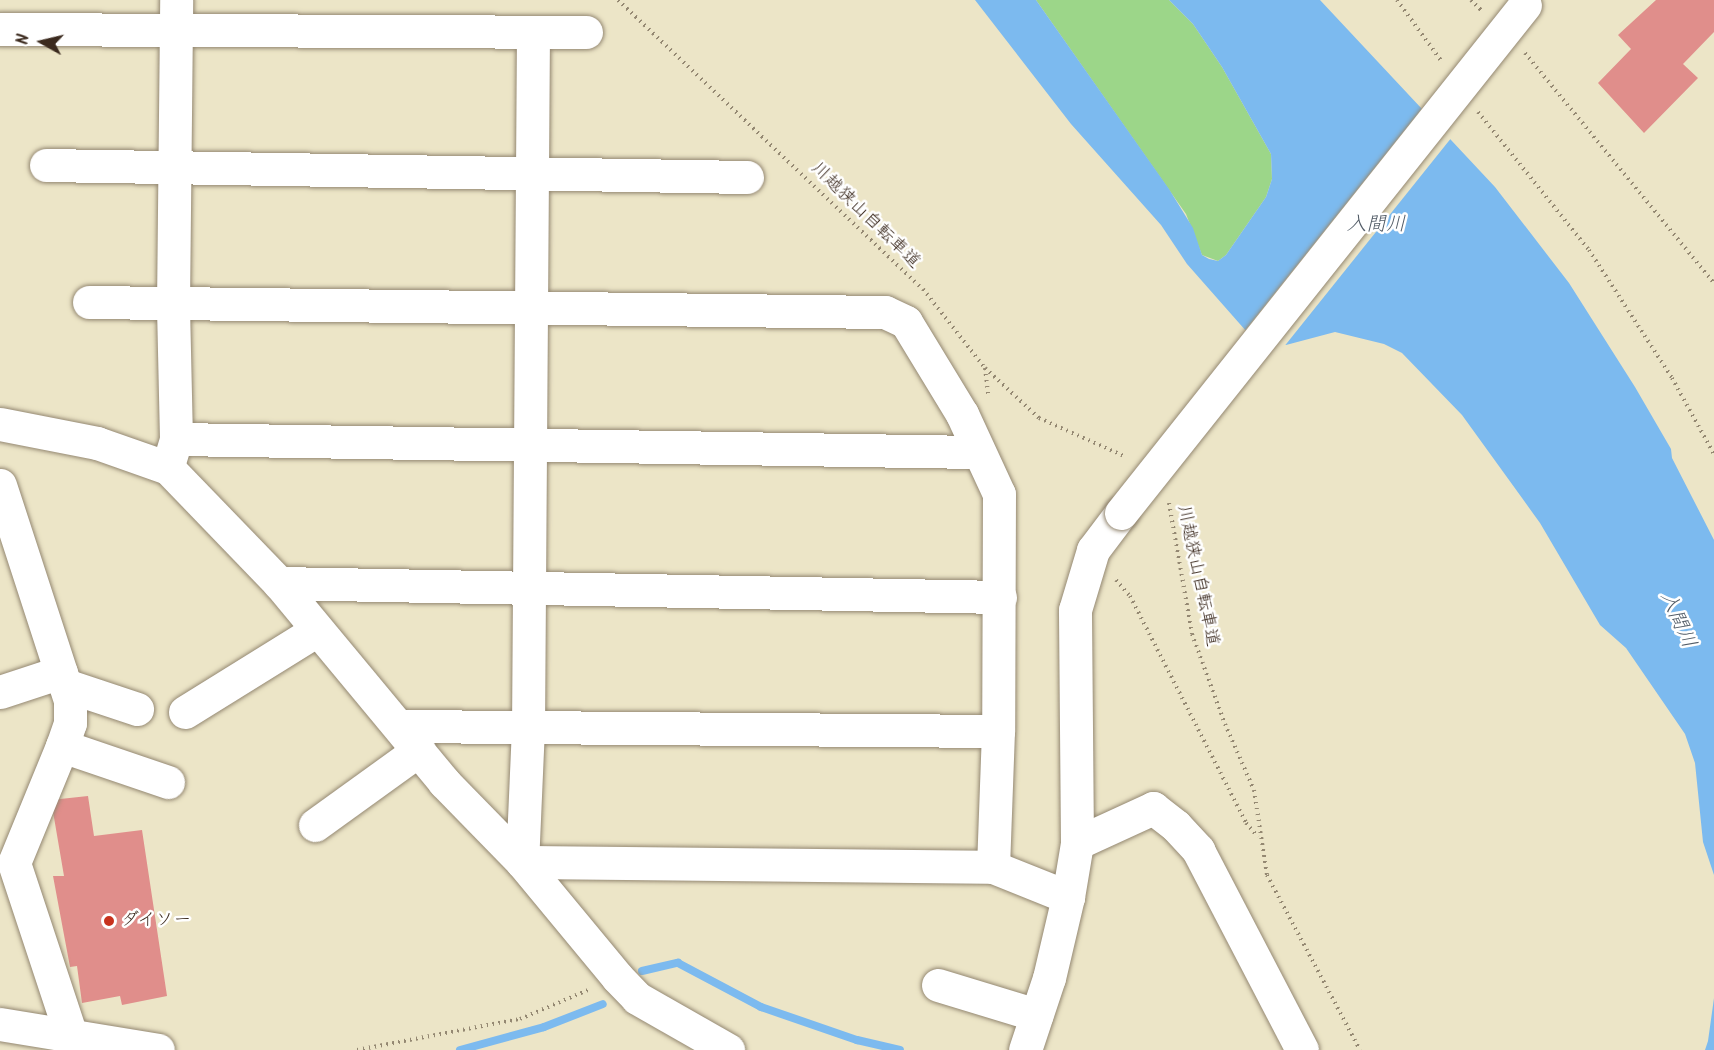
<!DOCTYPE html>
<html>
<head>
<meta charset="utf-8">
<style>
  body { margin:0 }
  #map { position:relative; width:1714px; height:1050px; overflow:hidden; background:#ece5c7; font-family:Kalam,"Klee One",sans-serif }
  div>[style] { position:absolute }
  .green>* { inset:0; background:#9cd689 }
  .water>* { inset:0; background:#7cbaef }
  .pier>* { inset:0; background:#ece5c7 }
  .stream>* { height:8px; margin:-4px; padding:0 4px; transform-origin:4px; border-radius:4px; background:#7cbaef }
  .building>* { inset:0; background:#e08e8b }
  .path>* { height:4px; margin-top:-2px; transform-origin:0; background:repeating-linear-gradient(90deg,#948872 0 1.5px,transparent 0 6px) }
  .roads { filter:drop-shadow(0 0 2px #948872) drop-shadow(0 0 2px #948872) }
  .minor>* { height:33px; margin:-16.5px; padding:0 16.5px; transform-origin:16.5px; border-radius:16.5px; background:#fff }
  .bridges { filter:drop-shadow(0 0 2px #948872) drop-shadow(0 0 2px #948872) }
  .minor-bridge>* { height:33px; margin:-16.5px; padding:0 16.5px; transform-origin:16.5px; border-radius:16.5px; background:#fff }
  .dots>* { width:16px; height:16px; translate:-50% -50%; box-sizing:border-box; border:3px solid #fff; border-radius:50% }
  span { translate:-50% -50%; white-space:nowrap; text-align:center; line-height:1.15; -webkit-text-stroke:5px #fff; paint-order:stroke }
  .street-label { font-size:18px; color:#3b2a1e }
  .poi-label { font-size:18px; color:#3b2a1e }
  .left { translate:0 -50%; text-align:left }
  .water-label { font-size:20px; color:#525c67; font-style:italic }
  .north { position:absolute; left:12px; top:12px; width:60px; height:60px; -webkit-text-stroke:4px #fff; paint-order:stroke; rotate:278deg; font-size:16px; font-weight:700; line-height:24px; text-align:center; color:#3b2a1e }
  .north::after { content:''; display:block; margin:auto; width:21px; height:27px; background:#3b2a1e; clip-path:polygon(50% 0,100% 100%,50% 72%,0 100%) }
</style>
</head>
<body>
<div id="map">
  <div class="green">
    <i style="clip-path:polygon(1036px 0,1169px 0,1193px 24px,1222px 67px,1271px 154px,1272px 179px,1266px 197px,1226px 255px,1218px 261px,1202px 255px,1186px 214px)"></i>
  </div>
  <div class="water">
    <i style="clip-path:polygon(975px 0,1036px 0,1169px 189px,1193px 228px,1202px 255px,1209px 259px,1218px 261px,1226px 255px,1266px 197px,1272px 179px,1271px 154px,1222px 67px,1193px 24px,1169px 0,1320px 0,1495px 187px,1569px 283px,1635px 387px,1671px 449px,1672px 458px,1714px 540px,1714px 875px,1703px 842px,1695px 763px,1685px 734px,1626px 648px,1600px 625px,1540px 523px,1462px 415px,1402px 353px,1384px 344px,1335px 332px,1286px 345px,1265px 345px,1254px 340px,1187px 264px,1161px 225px,1071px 124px)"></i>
    <i style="clip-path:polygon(1714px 998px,1714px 1050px,1705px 1050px,1708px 1041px)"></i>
  </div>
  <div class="pier">
    <i style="clip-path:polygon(1423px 107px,1452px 137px,1283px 348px,1265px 348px,1252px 343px,1243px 333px)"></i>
  </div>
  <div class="stream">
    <i style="left:642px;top:971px;width:37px;rotate:-13deg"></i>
    <i style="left:678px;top:963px;width:94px;rotate:27.9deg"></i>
    <i style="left:761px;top:1007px;width:102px;rotate:19deg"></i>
    <i style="left:857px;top:1040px;width:44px;rotate:13.1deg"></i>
    <i style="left:460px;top:1050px;width:87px;rotate:-15.3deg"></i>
    <i style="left:544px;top:1027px;width:63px;rotate:-21.3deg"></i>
  </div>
  <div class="building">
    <i style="clip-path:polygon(1656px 0,1714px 0,1714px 32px,1683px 64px,1698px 78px,1644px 133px,1598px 83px,1631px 49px,1618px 35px)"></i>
    <i style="clip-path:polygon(88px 796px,94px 836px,142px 830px,167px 996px,122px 1005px,120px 996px,82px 1003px,77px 966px,70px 967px,53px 876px,64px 876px,51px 800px)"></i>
  </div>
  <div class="path">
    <i style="left:618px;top:0;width:420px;rotate:43.5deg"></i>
    <i style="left:923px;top:289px;width:100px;rotate:51.9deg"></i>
    <i style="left:985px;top:368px;width:74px;rotate:42.8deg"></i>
    <i style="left:1039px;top:418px;width:95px;rotate:24.1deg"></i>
    <i style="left:1397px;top:0;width:77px;rotate:54deg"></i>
    <i style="left:1471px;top:0;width:17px;rotate:45deg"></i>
    <i style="left:1525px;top:53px;width:298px;rotate:50.6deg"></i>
    <i style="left:1478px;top:112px;width:177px;rotate:51.2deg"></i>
    <i style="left:1589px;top:250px;width:153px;rotate:57deg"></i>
    <i style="left:1672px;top:378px;width:87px;rotate:61.1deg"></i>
    <i style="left:985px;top:368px;width:26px;rotate:83deg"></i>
    <i style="left:1169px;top:503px;width:133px;rotate:80deg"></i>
    <i style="left:1192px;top:634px;width:96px;rotate:69.9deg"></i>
    <i style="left:1225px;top:724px;width:72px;rotate:66.3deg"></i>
    <i style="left:1254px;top:790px;width:86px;rotate:81.3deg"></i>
    <i style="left:1267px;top:875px;width:198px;rotate:62deg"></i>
    <i style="left:1116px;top:580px;width:21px;rotate:49deg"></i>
    <i style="left:1130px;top:596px;width:255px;rotate:62.9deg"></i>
    <i style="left:1246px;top:823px;width:18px;rotate:49deg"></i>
    <i style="left:357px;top:1050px;width:166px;rotate:-10.8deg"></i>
    <i style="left:520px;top:1019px;width:74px;rotate:-23.1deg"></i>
  </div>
  <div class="roads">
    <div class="minor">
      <i style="left:0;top:29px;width:586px;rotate:0.29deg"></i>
      <i style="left:533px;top:32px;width:695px;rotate:90.41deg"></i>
      <i style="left:528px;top:727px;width:135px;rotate:92.5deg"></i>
      <i style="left:522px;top:862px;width:471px;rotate:0.6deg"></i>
      <i style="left:993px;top:867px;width:81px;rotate:21.8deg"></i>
      <i style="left:46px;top:165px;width:701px;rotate:0.98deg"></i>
      <i style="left:89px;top:302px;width:796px;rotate:0.72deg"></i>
      <i style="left:885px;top:312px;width:23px;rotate:25deg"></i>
      <i style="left:906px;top:322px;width:108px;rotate:58.7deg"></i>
      <i style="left:962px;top:414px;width:88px;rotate:65.2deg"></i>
      <i style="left:999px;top:494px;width:237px;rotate:90.2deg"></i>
      <i style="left:998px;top:731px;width:136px;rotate:92.1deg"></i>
      <i style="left:0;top:424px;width:99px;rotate:11.1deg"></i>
      <i style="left:97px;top:443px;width:75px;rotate:19.4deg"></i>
      <i style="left:168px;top:468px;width:160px;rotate:46deg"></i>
      <i style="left:279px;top:583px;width:259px;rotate:50.3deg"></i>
      <i style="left:444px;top:782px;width:112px;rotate:45.7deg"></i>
      <i style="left:522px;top:862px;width:149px;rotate:50.4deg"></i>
      <i style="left:617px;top:977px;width:29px;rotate:46deg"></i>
      <i style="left:637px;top:998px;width:105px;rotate:29.7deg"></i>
      <i style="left:176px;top:439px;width:803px;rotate:0.93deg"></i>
      <i style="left:170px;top:459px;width:21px;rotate:-73deg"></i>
      <i style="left:176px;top:439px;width:133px;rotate:-91.3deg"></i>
      <i style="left:173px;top:306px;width:306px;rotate:-89.4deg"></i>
      <i style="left:0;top:485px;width:227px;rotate:72deg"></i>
      <i style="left:70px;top:701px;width:22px;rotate:90deg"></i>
      <i style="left:70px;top:723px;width:24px;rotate:109deg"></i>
      <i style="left:62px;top:746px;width:126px;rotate:112.3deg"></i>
      <i style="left:14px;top:863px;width:178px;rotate:71.7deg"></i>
      <i style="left:279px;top:583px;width:721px;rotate:1.11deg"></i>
      <i style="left:65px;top:685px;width:76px;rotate:18.4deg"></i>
      <i style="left:0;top:692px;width:64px;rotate:-18.2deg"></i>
      <i style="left:185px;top:712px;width:155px;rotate:-31.8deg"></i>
      <i style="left:401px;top:726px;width:597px;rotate:0.48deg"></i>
      <i style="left:62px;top:746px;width:112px;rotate:18.8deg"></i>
      <i style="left:315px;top:825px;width:128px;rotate:-35.8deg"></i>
      <i style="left:1077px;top:843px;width:84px;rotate:-24.7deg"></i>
      <i style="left:1153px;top:808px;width:29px;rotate:38deg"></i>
      <i style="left:1176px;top:826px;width:33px;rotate:47deg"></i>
      <i style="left:1198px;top:850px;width:225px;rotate:62.5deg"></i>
      <i style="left:938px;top:985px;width:103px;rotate:16.9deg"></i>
      <i style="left:0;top:1024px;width:160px;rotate:9.3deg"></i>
      <i style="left:1025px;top:1050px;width:76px;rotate:-71.6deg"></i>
      <i style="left:1049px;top:978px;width:83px;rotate:-76.8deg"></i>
      <i style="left:1068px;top:897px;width:55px;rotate:-80.5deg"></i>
      <i style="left:1077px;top:843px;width:233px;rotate:-90.5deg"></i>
      <i style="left:1075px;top:610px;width:63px;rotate:-73.3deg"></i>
      <i style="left:1093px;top:550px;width:46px;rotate:-52.9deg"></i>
    </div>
  </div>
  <div class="bridges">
    <div class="minor-bridge">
      <i style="left:1121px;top:513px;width:649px;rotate:-51.51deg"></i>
    </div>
  </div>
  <div class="dots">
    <i style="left:109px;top:921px;background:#c8321e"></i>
  </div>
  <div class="street-label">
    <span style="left:865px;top:216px;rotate:44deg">川越狭山自転車道</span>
    <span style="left:1197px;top:576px;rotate:78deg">川越狭山自転車道</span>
  </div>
  <div class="poi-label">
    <span class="left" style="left:121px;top:921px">ダイソー</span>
  </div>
  <div class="water-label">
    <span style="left:1376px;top:225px">入間川</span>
    <span style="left:1677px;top:620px;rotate:66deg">入間川</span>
  </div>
  <div class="north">N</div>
</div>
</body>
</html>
